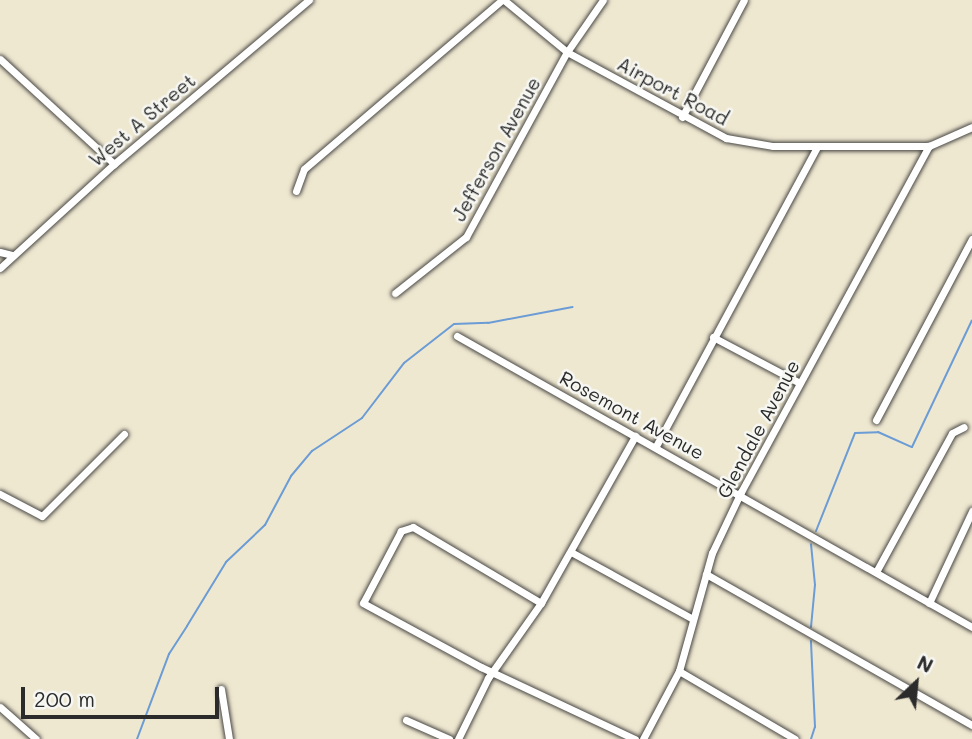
<!DOCTYPE html>
<html>
<head>
<meta charset="utf-8">
<style>
  body { margin:0 }
  #map { position:relative; width:972px; height:739px; overflow:hidden; background:#efe8d1; font-family:Mali,sans-serif }
  div>[style] { position:absolute }
  .stream>* { height:2px; margin:-1px; padding:0 1px; transform-origin:1px; border-radius:1px; background:#6b9cd5 }
  .roads { filter:drop-shadow(0 0 2px #484744) drop-shadow(0 0 2px #484744) }
  .minor>* { height:7px; margin:-3.5px; padding:0 3.5px; transform-origin:3.5px; border-radius:3.5px; background:#fff }
  span { translate:-50% -50%; white-space:nowrap; text-align:center; line-height:1.15; -webkit-text-stroke:5px #f6f6f2; paint-order:stroke }
  .street-label { font-size:19px; color:#2b2b2b }
  .north { position:absolute; left:881px; top:648px; width:70px; height:70px; -webkit-text-stroke:5px #f6f6f2; paint-order:stroke; rotate:26deg; font-size:19px; font-weight:700; line-height:28px; text-align:center; color:#2b2b2b }
  .north::after { content:''; display:block; margin:auto; width:24px; height:32px; background:#2b2b2b; clip-path:polygon(50% 0,100% 100%,50% 72%,0 100%) }
  .scale { position:absolute; left:21px; top:687px; width:198px; height:32px; box-sizing:border-box; border:4px solid #2b2b2b; border-top:0; padding-left:9px; font-size:21px; line-height:24px; white-space:nowrap; color:#2b2b2b; -webkit-text-stroke:5px #f6f6f2; paint-order:stroke }
</style>
</head>
<body>
<div id="map">
  <div class="stream">
    <i style="left:816px;top:531px;width:105px;rotate:-68.3deg"></i>
    <i style="left:855px;top:433px;width:23px;rotate:-2deg"></i>
    <i style="left:878px;top:432px;width:37px;rotate:24deg"></i>
    <i style="left:912px;top:447px;width:140px;rotate:-64.7deg"></i>
    <i style="left:811px;top:627px;width:42px;rotate:-84.6deg"></i>
    <i style="left:815px;top:585px;width:41px;rotate:-95.6deg"></i>
    <i style="left:137px;top:739px;width:91px;rotate:-69.4deg"></i>
    <i style="left:169px;top:654px;width:33px;rotate:-57deg"></i>
    <i style="left:187px;top:626px;width:75px;rotate:-58.6deg"></i>
    <i style="left:226px;top:562px;width:54px;rotate:-43.5deg"></i>
    <i style="left:265px;top:525px;width:55px;rotate:-62deg"></i>
    <i style="left:291px;top:476px;width:33px;rotate:-50deg"></i>
    <i style="left:312px;top:451px;width:60px;rotate:-33.4deg"></i>
    <i style="left:362px;top:418px;width:69px;rotate:-52.6deg"></i>
    <i style="left:404px;top:363px;width:63px;rotate:-38deg"></i>
    <i style="left:454px;top:324px;width:34px;rotate:-2deg"></i>
    <i style="left:488px;top:323px;width:86px;rotate:-10.7deg"></i>
    <i style="left:811px;top:739px;width:13px;rotate:-72deg"></i>
    <i style="left:815px;top:727px;width:86px;rotate:-92.7deg"></i>
  </div>
  <div class="roads">
    <div class="minor">
      <i style="left:504px;top:0;width:82px;rotate:39.5deg"></i>
      <i style="left:567px;top:52px;width:181px;rotate:28.4deg"></i>
      <i style="left:726px;top:138px;width:48px;rotate:9.7deg"></i>
      <i style="left:773px;top:146px;width:156px"></i>
      <i style="left:929px;top:146px;width:47px;rotate:-23.8deg"></i>
      <i style="left:0;top:59px;width:155px;rotate:42.6deg"></i>
      <i style="left:682px;top:117px;width:132px;rotate:-62.1deg"></i>
      <i style="left:296px;top:191px;width:23px;rotate:-70deg"></i>
      <i style="left:304px;top:169px;width:260px;rotate:-40.5deg"></i>
      <i style="left:0;top:252px;width:12px;rotate:14deg"></i>
      <i style="left:0;top:268px;width:154px;rotate:-42.4deg"></i>
      <i style="left:114px;top:164px;width:255px;rotate:-40.1deg"></i>
      <i style="left:395px;top:293px;width:90px;rotate:-38.3deg"></i>
      <i style="left:466px;top:237px;width:211px;rotate:-61.4deg"></i>
      <i style="left:567px;top:52px;width:63px;rotate:-55.3deg"></i>
      <i style="left:457px;top:336px;width:592px;rotate:29.47deg"></i>
      <i style="left:713px;top:337px;width:98px;rotate:27.9deg"></i>
      <i style="left:876px;top:420px;width:205px;rotate:-62.1deg"></i>
      <i style="left:656px;top:446px;width:340px;rotate:-61.7deg"></i>
      <i style="left:0;top:494px;width:47px;rotate:27.6deg"></i>
      <i style="left:42px;top:516px;width:116px;rotate:-45deg"></i>
      <i style="left:571px;top:552px;width:137px;rotate:28.8deg"></i>
      <i style="left:876px;top:572px;width:158px;rotate:-61.3deg"></i>
      <i style="left:952px;top:433px;width:13px;rotate:-27deg"></i>
      <i style="left:706px;top:574px;width:306px;rotate:29.6deg"></i>
      <i style="left:541px;top:603px;width:149px;rotate:-149.3deg"></i>
      <i style="left:413px;top:527px;width:13px;rotate:162deg"></i>
      <i style="left:401px;top:531px;width:81px;rotate:117.8deg"></i>
      <i style="left:363px;top:603px;width:134px;rotate:28.5deg"></i>
      <i style="left:481px;top:667px;width:170px;rotate:25.1deg"></i>
      <i style="left:929px;top:603px;width:102px;rotate:-64.9deg"></i>
      <i style="left:679px;top:671px;width:134px;rotate:30.4deg"></i>
      <i style="left:221px;top:689px;width:51px;rotate:80.9deg"></i>
      <i style="left:0;top:707px;width:48px;rotate:41.6deg"></i>
      <i style="left:406px;top:720px;width:47px;rotate:23.8deg"></i>
      <i style="left:458px;top:739px;width:68px;rotate:-63.8deg"></i>
      <i style="left:488px;top:678px;width:92px;rotate:-54.8deg"></i>
      <i style="left:541px;top:603px;width:192px;rotate:-60.6deg"></i>
      <i style="left:643px;top:739px;width:77px;rotate:-62.1deg"></i>
      <i style="left:679px;top:671px;width:123px;rotate:-74.4deg"></i>
      <i style="left:712px;top:553px;width:68px;rotate:-64.6deg"></i>
      <i style="left:741px;top:492px;width:394px;rotate:-61.5deg"></i>
    </div>
  </div>
  <div class="street-label">
    <span style="left:673px;top:91px;rotate:28deg">Airport Road</span>
    <span style="left:142px;top:120px;rotate:-40deg">West A Street</span>
    <span style="left:496px;top:149px;rotate:-61deg">Jefferson Avenue</span>
    <span style="left:632px;top:415px;rotate:29deg">Rosemont Avenue</span>
    <span style="left:758px;top:429px;rotate:-62deg">Glendale Avenue</span>
  </div>
  <div class="north">N</div>
  <div class="scale">200 m</div>
</div>
</body>
</html>
